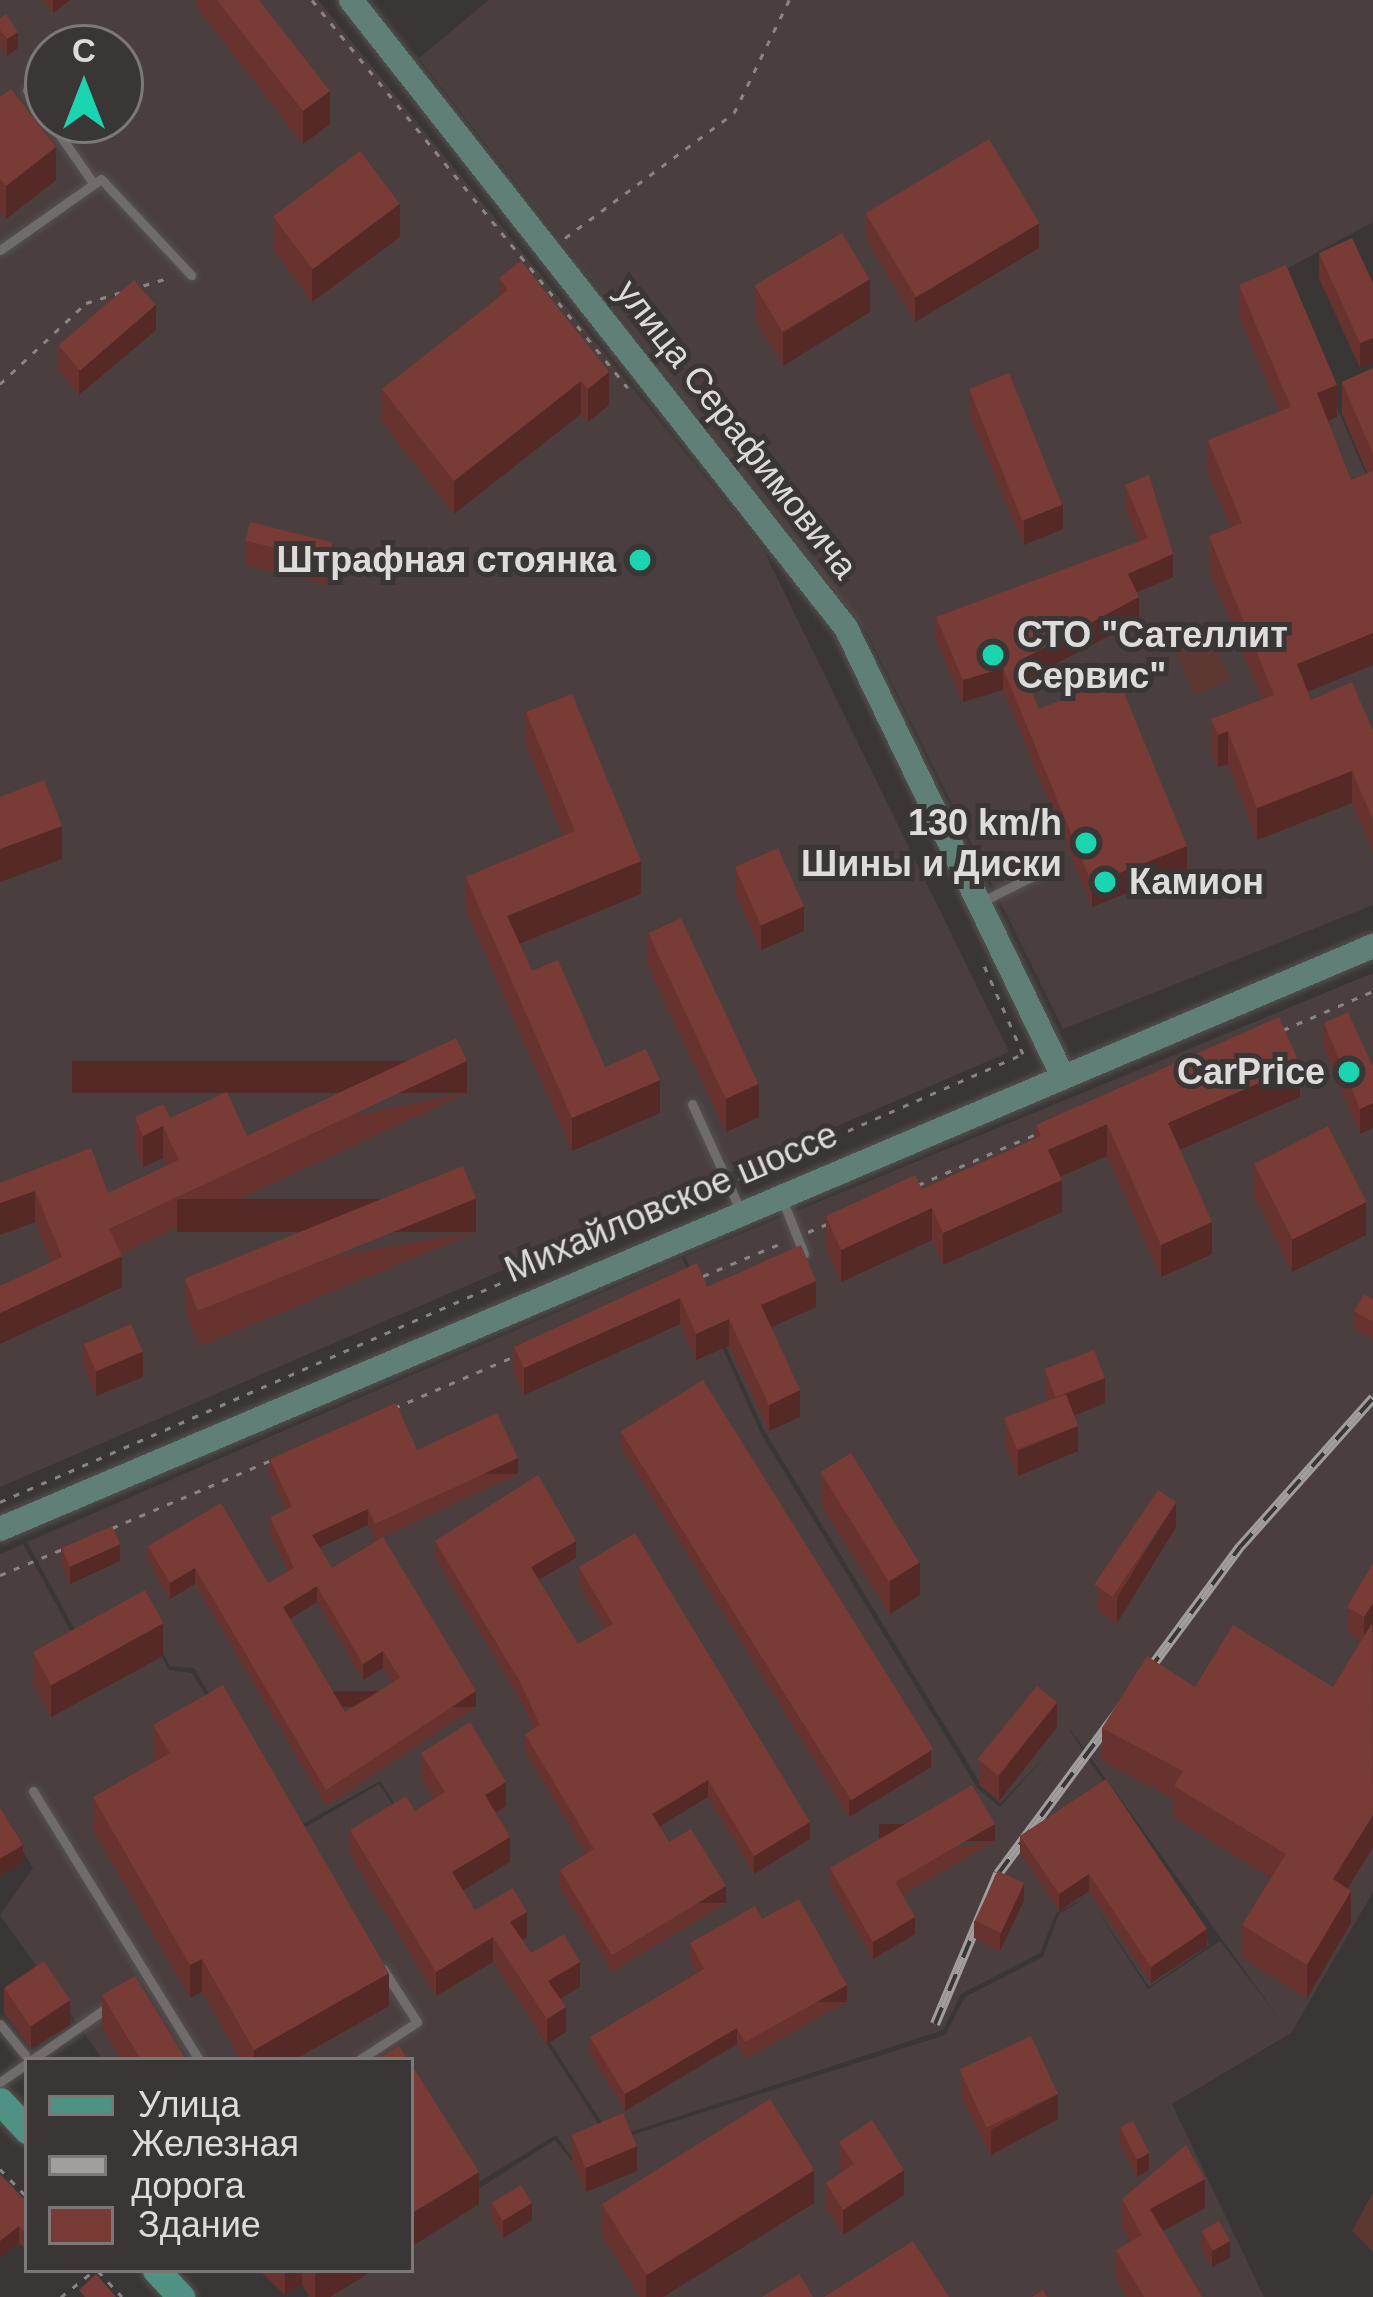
<!DOCTYPE html>
<html>
<head>
<meta charset="utf-8">
<style>
  body { margin:0 }
  #map { position:relative; width:1373px; height:2297px; overflow:hidden; background:#3a3635; font-family:Arial,sans-serif }
  div>[style] { position:absolute }
  .built>* { inset:0; background:#4a3f3e }
  .green>* { inset:0; background:#5d3732; transform-origin:0 0 }
  .path>* { height:3px; margin-top:-1.5px; transform-origin:0; background:repeating-linear-gradient(90deg,#888584 0 6px,transparent 0 15px) }
  .roads { filter:drop-shadow(0 0 3px #565252) drop-shadow(0 0 3px #565252) }
  .lane>* { height:9px; margin:-4.5px; padding:0 4.5px; transform-origin:4.5px; border-radius:4.5px; background:#716c6c }
  .secondary>* { height:24px; margin:-12px; padding:0 12px; transform-origin:12px; border-radius:12px; background:#607f77 }
  .primary>* { height:27px; margin:-13.5px; padding:0 13.5px; transform-origin:13.5px; border-radius:13.5px; background:#4f9182 }
  .rail>* { height:10px; margin-top:-5px; transform-origin:0; background:repeating-linear-gradient(90deg,#3a3635 0 18px,#a19e9d 0 36px); box-sizing:border-box; border-block:3px solid #a19e9d }
  .wall>* { inset:0; background:#68332e }
  .shaded-wall>* { inset:0; background:#552925; transform-origin:0 0 }
  .building>* { inset:0; background:#793b35; transform-origin:0 0 }
  .dots>* { width:33px; height:33px; translate:-50% -50%; box-sizing:border-box; border:6px solid #3a3635; border-radius:50% }
  span { translate:-50% -50%; white-space:nowrap; text-align:center; line-height:1.15; -webkit-text-stroke:10px #3a3635; paint-order:stroke }
  .street-label { font-size:36px; color:#dedcdb }
  .poi-label { font-size:36px; color:#dedcdb; font-weight:700 }
  .right { translate:-100% -50%; text-align:right }
  .left { translate:0 -50%; text-align:left }
  .legend { position:absolute; left:24px; top:2057px; width:390px; height:216px; box-sizing:border-box; background:#3a3635; border:3px solid #7c7877; margin:0; padding:15px 21px; list-style:none; font-size:36px; color:#dedcdb }
  .legend li { display:flex; align-items:center; gap:24px; height:60px }
  .legend b { width:60px; border:3px solid #7c7877 }
  .north { position:absolute; left:24px; top:24px; width:120px; height:120px; box-sizing:border-box; background:#3a3635; border:3px solid #7c7877; border-radius:50%; rotate:0deg; font-size:33px; font-weight:700; line-height:48px; text-align:center; color:#dedcdb }
  .north::after { content:''; display:block; margin:auto; width:42px; height:54px; background:#1bd5b1; clip-path:polygon(50% 0,100% 100%,50% 72%,0 100%) }
</style>
</head>
<body>
<div id="map">
  <div class="built">
    <i style="clip-path:polygon(evenodd,0 0,318px 0,763px 549px,1009px 1052px,0 1487px,0 0,48px 48px,120px 48px,120px 120px,48px 120px,48px 48px)"></i>
    <i style="clip-path:polygon(489px 0,1373px 0,1373px 222px,1279px 273px,1373px 491px,1373px 905px,1063px 1029px,867px 632px,419px 58px)"></i>
    <i style="clip-path:polygon(evenodd,1373px 973px,1373px 1892px,1291px 2033px,1172px 2104px,1264px 2297px,307px 2297px,350px 2270px,411px 2270px,411px 2232px,555px 2140px,572px 2161px,596px 2149px,573px 2159px,556px 2135px,411px 2223px,411px 2060px,103px 2060px,0 1915px,33px 1868px,0 1811px,0 1554px,23px 1544px,86px 1659px,144px 1626px,169px 1670px,192px 1673px,289px 1837px,379px 1784px,610px 2142px,945px 2035px,965px 1997px,1043px 1957px,1059px 1914px,1086px 1897px,1056px 1913px,1040px 1953px,961px 1994px,943px 2030px,612px 2138px,380px 1781px,290px 1831px,194px 1668px,170px 1666px,145px 1621px,87px 1652px,27px 1542px,682px 1258px,761px 1434px,978px 1789px,1000px 1807px,1050px 1751px,1000px 1804px,979px 1781px,764px 1430px,685px 1257px,1373px 973px,1069px 1729px,1070px 1729px,1281px 2021px,1220px 1941px,1148px 1989px,1087px 1895px,1149px 1987px,1210px 1945px,1069px 1729px)"></i>
  </div>
  <div class="green">
    <i style="left:1206px;top:624px;width:60px;height:39px;rotate:66deg"></i>
    <i style="clip-path:polygon(1373px 2192px,1373px 2252px,1352px 2231px)"></i>
  </div>
  <div class="path">
    <i style="left:312px;top:0;width:500px;rotate:50.84deg"></i>
    <i style="left:565px;top:238px;width:210px;rotate:-36.5deg"></i>
    <i style="left:734px;top:113px;width:126px;rotate:-64deg"></i>
    <i style="left:0;top:384px;width:118px;rotate:-43.3deg"></i>
    <i style="left:86px;top:303px;width:89px;rotate:-17deg"></i>
    <i style="left:1283px;top:1030px;width:98px;rotate:-23.4deg"></i>
    <i style="left:738px;top:1179px;width:311px;rotate:-23.7deg"></i>
    <i style="left:1023px;top:1054px;width:99px;rotate:-113.7deg"></i>
    <i style="left:918px;top:1185px;width:129px;rotate:-23.4deg"></i>
    <i style="left:808px;top:1232px;width:21px;rotate:-23deg"></i>
    <i style="left:703px;top:1276px;width:86px;rotate:-22.7deg"></i>
    <i style="left:394px;top:1408px;width:134px;rotate:-23.3deg"></i>
    <i style="left:0;top:1502px;width:778px;rotate:-23.63deg"></i>
    <i style="left:112px;top:1528px;width:171px;rotate:-23.1deg"></i>
    <i style="left:0;top:1575px;width:76px;rotate:-22.5deg"></i>
    <i style="left:0;top:2169px;width:39px;rotate:46deg"></i>
    <i style="left:98px;top:2271px;width:35px;rotate:47deg"></i>
    <i style="left:61px;top:2297px;width:43px;rotate:-38.5deg"></i>
  </div>
  <div class="roads">
    <div class="lane">
      <i style="left:27px;top:90px;width:36px;rotate:54deg"></i>
      <i style="left:49px;top:120px;width:78px;rotate:54.9deg"></i>
      <i style="left:0;top:250px;width:123px;rotate:-35.1deg"></i>
      <i style="left:101px;top:179px;width:132px;rotate:46.8deg"></i>
      <i style="left:979px;top:903px;width:74px;rotate:-26.6deg"></i>
      <i style="left:692px;top:1104px;width:119px;rotate:65.6deg"></i>
      <i style="left:782px;top:1199px;width:59px;rotate:68.2deg"></i>
      <i style="left:33px;top:1791px;width:316px;rotate:58.3deg"></i>
      <i style="left:0;top:2024px;width:40px;rotate:51deg"></i>
      <i style="left:359px;top:2060px;width:69px;rotate:-33.2deg"></i>
      <i style="left:417px;top:2022px;width:63px;rotate:-122.7deg"></i>
      <i style="left:0;top:2082px;width:131px;rotate:-34.8deg"></i>
    </div>
    <div class="secondary">
      <i style="left:351px;top:0;width:800px;rotate:51.75deg"></i>
      <i style="left:846px;top:628px;width:496px;rotate:64.2deg"></i>
      <i style="left:0;top:1529px;width:1492px;rotate:-23.01deg"></i>
    </div>
    <div class="primary">
      <i style="left:0;top:2101px;width:40px;rotate:47deg"></i>
      <i style="left:156px;top:2270px;width:37px;rotate:47deg"></i>
    </div>
  </div>
  <div class="rail">
    <i style="left:935px;top:2024px;width:163px;rotate:-67.2deg"></i>
    <i style="left:998px;top:1874px;width:407px;rotate:-53.5deg"></i>
    <i style="left:1240px;top:1547px;width:200px;rotate:-48.2deg"></i>
  </div>
  <div class="wall">
    <i style="clip-path:polygon(43px 0,70px 0,53px 13px)"></i>
    <i style="clip-path:polygon(198px 0,259px 0,330px 124px,303px 144px,198px 9px)"></i>
    <i style="clip-path:polygon(0 18px,18px 48px,7px 56px,0 46px)"></i>
    <i style="clip-path:polygon(0 97px,56px 180px,6px 219px,0 212px)"></i>
    <i style="clip-path:polygon(865px 212px,1039px 248px,915px 322px,865px 237px)"></i>
    <i style="clip-path:polygon(273px 216px,400px 237px,312px 302px,273px 249px)"></i>
    <i style="clip-path:polygon(1319px 253px,1373px 283px,1360px 368px,1319px 278px)"></i>
    <i style="clip-path:polygon(499px 278px,609px 405px,588px 422px,581px 414px,454px 514px,382px 422px,382px 389px,499px 297px)"></i>
    <i style="clip-path:polygon(1239px 285px,1337px 417px,1328px 421px,1351px 480px,1367px 473px,1342px 414px,1342px 382px,1373px 368px,1373px 665px,1308px 691px,1311px 700px,1373px 731px,1373px 852px,1352px 803px,1257px 840px,1228px 764px,1218px 767px,1211px 751px,1211px 719px,1262px 699px,1209px 569px,1209px 536px,1231px 528px,1208px 473px,1208px 440px,1280px 412px,1239px 317px)"></i>
    <i style="clip-path:polygon(755px 286px,870px 312px,783px 366px,755px 319px)"></i>
    <i style="clip-path:polygon(156px 330px,79px 395px,58px 370px,58px 345px)"></i>
    <i style="clip-path:polygon(969px 389px,1063px 529px,1024px 545px,969px 414px)"></i>
    <i style="clip-path:polygon(1125px 485px,1173px 577px,1137px 593px,1139px 620px,1027px 679px,1039px 709px,1187px 869px,1092px 907px,1003px 690px,963px 702px,936px 640px,936px 617px,1139px 542px,1125px 508px)"></i>
    <i style="clip-path:polygon(245px 540px,333px 542px,333px 567px,329px 585px,245px 565px)"></i>
    <i style="clip-path:polygon(526px 712px,641px 894px,520px 944px,532px 971px,605px 1067px,660px 1113px,572px 1151px,466px 910px,466px 877px,563px 836px,526px 745px)"></i>
    <i style="clip-path:polygon(735px 868px,804px 931px,761px 950px,735px 893px)"></i>
    <i style="clip-path:polygon(648px 933px,759px 1117px,726px 1132px,648px 966px)"></i>
    <i style="clip-path:polygon(1324px 1023px,1373px 1067px,1373px 1128px,1360px 1134px,1324px 1048px)"></i>
    <i style="clip-path:polygon(467px 1093px,121px 1254px,122px 1287px,0 1344px,0 1286px,51px 1262px,35px 1222px,0 1235px,0 1183px,108px 1193px,167px 1166px,163px 1158px,143px 1167px,135px 1148px,135px 1117px,170px 1118px,247px 1136px)"></i>
    <i style="clip-path:polygon(1300px 1097px,1180px 1150px,1212px 1254px,1161px 1277px,1107px 1156px,1060px 1177px,1062px 1212px,943px 1265px,932px 1240px,841px 1282px,826px 1248px,826px 1216px,922px 1189px,1036px 1138px,1036px 1125px)"></i>
    <i style="clip-path:polygon(1254px 1163px,1366px 1235px,1292px 1272px,1254px 1196px)"></i>
    <i style="clip-path:polygon(476px 1232px,200px 1346px,186px 1314px,186px 1281px)"></i>
    <i style="clip-path:polygon(707px 1287px,816px 1307px,771px 1327px,800px 1417px,769px 1431px,729px 1346px,696px 1360px,680px 1324px,524px 1395px,514px 1373px,514px 1347px)"></i>
    <i style="clip-path:polygon(1373px 1299px,1373px 1339px,1354px 1328px,1354px 1311px)"></i>
    <i style="clip-path:polygon(84px 1343px,143px 1377px,96px 1396px,84px 1368px)"></i>
    <i style="clip-path:polygon(1045px 1370px,1105px 1403px,1074px 1415px,1078px 1451px,1018px 1476px,1005px 1444px,1005px 1419px,1047px 1402px,1045px 1395px)"></i>
    <i style="clip-path:polygon(621px 1431px,931px 1767px,849px 1817px,621px 1447px)"></i>
    <i style="clip-path:polygon(evenodd,417px 1450px,518px 1474px,383px 1537px,476px 1707px,326px 1806px,195px 1584px,170px 1599px,148px 1562px,148px 1546px,268px 1583px,288px 1571px,270px 1534px,270px 1517px,286px 1510px,270px 1475px,270px 1459px,417px 1450px,368px 1525px,375px 1541px,332px 1568px,320px 1547px,368px 1525px,417px 1450px,317px 1602px,363px 1680px,383px 1668px,393px 1683px,345px 1712px,290px 1619px,317px 1602px)"></i>
    <i style="clip-path:polygon(821px 1472px,920px 1595px,890px 1614px,821px 1505px)"></i>
    <i style="clip-path:polygon(1176px 1527px,1117px 1623px,1098px 1612px,1098px 1587px)"></i>
    <i style="clip-path:polygon(435px 1541px,576px 1558px,539px 1580px,578px 1644px,605px 1629px,579px 1585px,579px 1567px,810px 1839px,754px 1874px,708px 1797px,659px 1826px,669px 1842px,726px 1903px,612px 1972px,560px 1887px,560px 1870px,586px 1854px,525px 1751px,525px 1734px,534px 1729px,519px 1697px,435px 1558px)"></i>
    <i style="clip-path:polygon(62px 1549px,120px 1561px,70px 1584px,62px 1566px)"></i>
    <i style="clip-path:polygon(1373px 1563px,1373px 1847px,1348px 1888px,1351px 1923px,1307px 1998px,1242px 1958px,1242px 1925px,1271px 1878px,1174px 1818px,1174px 1799px,1102px 1761px,1102px 1728px,1195px 1687px,1333px 1687px,1361px 1641px,1347px 1632px,1347px 1607px)"></i>
    <i style="clip-path:polygon(33px 1651px,163px 1656px,51px 1717px,33px 1684px)"></i>
    <i style="clip-path:polygon(153px 1725px,389px 2006px,294px 2060px,241px 2060px,202px 1992px,190px 1998px,93px 1830px,93px 1797px,155px 1761px,153px 1758px)"></i>
    <i style="clip-path:polygon(1057px 1727px,999px 1801px,979px 1785px,979px 1760px)"></i>
    <i style="clip-path:polygon(421px 1753px,506px 1806px,496px 1813px,510px 1862px,463px 1890px,475px 1910px,527px 1937px,522px 1940px,531px 1953px,580px 1987px,560px 1999px,566px 2032px,547px 2044px,493px 1962px,436px 1996px,350px 1855px,350px 1830px,415px 1811px,434px 1799px,421px 1778px)"></i>
    <i style="clip-path:polygon(1106px 1779px,1207px 1946px,1151px 1983px,1089px 1891px,1059px 1911px,1020px 1853px,1020px 1836px)"></i>
    <i style="clip-path:polygon(995px 1841px,902px 1895px,915px 1934px,873px 1959px,830px 1885px,830px 1868px)"></i>
    <i style="clip-path:polygon(1024px 1900px,1000px 1951px,974px 1938px,974px 1921px)"></i>
    <i style="clip-path:polygon(762px 1919px,847px 2002px,745px 2059px,737px 2044px,625px 2111px,590px 2053px,590px 2037px,697px 1973px,690px 1960px,690px 1943px)"></i>
    <i style="clip-path:polygon(4px 1988px,70px 2025px,31px 2048px,4px 2013px)"></i>
    <i style="clip-path:polygon(102px 1995px,186px 2060px,121px 2060px,102px 2028px)"></i>
    <i style="clip-path:polygon(962px 2074px,1058px 2119px,991px 2155px,962px 2099px)"></i>
    <i style="clip-path:polygon(1120px 2127px,1149px 2170px,1137px 2177px,1120px 2144px)"></i>
    <i style="clip-path:polygon(572px 2135px,637px 2171px,586px 2192px,572px 2160px)"></i>
    <i style="clip-path:polygon(839px 2142px,904px 2195px,843px 2235px,826px 2208px,826px 2183px,843px 2172px,839px 2167px)"></i>
    <i style="clip-path:polygon(0 2174px,27px 2202px,27px 2251px,19px 2243px,0 2258px)"></i>
    <i style="clip-path:polygon(1122px 2199px,1205px 2208px,1163px 2231px,1203px 2297px,1127px 2297px,1116px 2279px,1116px 2250px,1130px 2242px,1122px 2227px)"></i>
    <i style="clip-path:polygon(492px 2203px,532px 2220px,503px 2238px,492px 2220px)"></i>
    <i style="clip-path:polygon(602px 2203px,814px 2203px,663px 2297px,640px 2297px,602px 2236px)"></i>
    <i style="clip-path:polygon(1201px 2230px,1230px 2258px,1212px 2267px,1201px 2247px)"></i>
    <i style="clip-path:polygon(259px 2270px,374px 2270px,330px 2297px,310px 2297px,302px 2285px,285px 2295px)"></i>
  </div>
  <div class="shaded-wall">
    <i style="clip-path:polygon(53px 0,70px 0,53px 13px)"></i>
    <i style="clip-path:polygon(18px 32px,18px 48px,7px 56px,7px 39px)"></i>
    <i style="clip-path:polygon(330px 91px,330px 124px,303px 144px,303px 111px)"></i>
    <i style="clip-path:polygon(56px 147px,56px 180px,6px 219px,6px 186px)"></i>
    <i style="clip-path:polygon(400px 204px,400px 237px,312px 302px,312px 269px)"></i>
    <i style="clip-path:polygon(1039px 223px,1039px 248px,915px 322px,915px 297px)"></i>
    <i style="clip-path:polygon(870px 279px,870px 312px,783px 366px,783px 333px)"></i>
    <i style="clip-path:polygon(156px 305px,156px 330px,79px 395px,79px 370px)"></i>
    <i style="clip-path:polygon(1373px 338px,1373px 363px,1360px 368px,1360px 343px)"></i>
    <i style="clip-path:polygon(609px 372px,609px 405px,588px 422px,588px 389px)"></i>
    <i style="clip-path:polygon(581px 381px,581px 414px,454px 514px,454px 481px)"></i>
    <i style="clip-path:polygon(1337px 385px,1337px 417px,1317px 426px,1317px 393px)"></i>
    <i style="clip-path:polygon(1063px 504px,1063px 529px,1024px 545px,1024px 520px)"></i>
    <i style="clip-path:polygon(333px 542px,333px 567px,329px 585px,329px 560px)"></i>
    <i style="clip-path:polygon(1173px 554px,1173px 577px,1128px 596px,1128px 574px)"></i>
    <i style="clip-path:polygon(1139px 597px,1139px 620px,1019px 683px,1019px 661px)"></i>
    <i style="clip-path:polygon(1373px 633px,1373px 665px,1297px 696px,1297px 664px)"></i>
    <i style="clip-path:polygon(1003px 668px,1003px 690px,963px 702px,963px 680px)"></i>
    <i style="clip-path:polygon(1228px 731px,1228px 764px,1218px 767px,1218px 735px)"></i>
    <i style="clip-path:polygon(1352px 771px,1352px 803px,1257px 840px,1257px 808px)"></i>
    <i style="clip-path:polygon(62px 826px,62px 859px,0 882px,0 849px)"></i>
    <i style="clip-path:polygon(1187px 846px,1187px 869px,1092px 907px,1092px 884px)"></i>
    <i style="clip-path:polygon(641px 861px,641px 894px,507px 949px,507px 916px)"></i>
    <i style="clip-path:polygon(804px 906px,804px 931px,761px 950px,761px 925px)"></i>
    <i style="left:467px;top:1061px;width:32px;height:395px;rotate:90deg"></i>
    <i style="clip-path:polygon(1300px 1065px,1300px 1097px,1168px 1155px,1168px 1123px)"></i>
    <i style="clip-path:polygon(660px 1080px,660px 1113px,572px 1151px,572px 1118px)"></i>
    <i style="clip-path:polygon(759px 1084px,759px 1117px,726px 1132px,726px 1099px)"></i>
    <i style="clip-path:polygon(1373px 1103px,1373px 1128px,1360px 1134px,1360px 1109px)"></i>
    <i style="clip-path:polygon(1107px 1124px,1107px 1156px,1048px 1182px,1048px 1150px)"></i>
    <i style="clip-path:polygon(163px 1126px,163px 1158px,143px 1167px,143px 1136px)"></i>
    <i style="clip-path:polygon(1062px 1180px,1062px 1212px,943px 1265px,943px 1233px)"></i>
    <i style="clip-path:polygon(35px 1191px,35px 1222px,0 1235px,0 1203px)"></i>
    <i style="left:476px;top:1199px;width:33px;height:299px;rotate:90deg"></i>
    <i style="clip-path:polygon(1366px 1202px,1366px 1235px,1292px 1272px,1292px 1239px)"></i>
    <i style="clip-path:polygon(932px 1208px,932px 1240px,841px 1282px,841px 1250px)"></i>
    <i style="clip-path:polygon(1212px 1222px,1212px 1254px,1161px 1277px,1161px 1245px)"></i>
    <i style="clip-path:polygon(122px 1256px,122px 1287px,0 1344px,0 1313px)"></i>
    <i style="clip-path:polygon(816px 1281px,816px 1307px,761px 1332px,761px 1305px)"></i>
    <i style="clip-path:polygon(680px 1298px,680px 1324px,524px 1395px,524px 1368px)"></i>
    <i style="clip-path:polygon(729px 1319px,729px 1346px,696px 1360px,696px 1334px)"></i>
    <i style="clip-path:polygon(143px 1352px,143px 1377px,96px 1396px,96px 1371px)"></i>
    <i style="clip-path:polygon(1105px 1378px,1105px 1403px,1056px 1423px,1056px 1398px)"></i>
    <i style="clip-path:polygon(800px 1390px,800px 1417px,769px 1431px,769px 1405px)"></i>
    <i style="clip-path:polygon(1078px 1426px,1078px 1451px,1018px 1476px,1018px 1451px)"></i>
    <i style="left:518px;top:1458px;width:16px;height:157px;rotate:90deg"></i>
    <i style="clip-path:polygon(1176px 1502px,1176px 1527px,1117px 1623px,1117px 1598px)"></i>
    <i style="clip-path:polygon(368px 1509px,368px 1525px,312px 1551px,312px 1535px)"></i>
    <i style="clip-path:polygon(576px 1541px,576px 1558px,531px 1584px,531px 1567px)"></i>
    <i style="clip-path:polygon(120px 1544px,120px 1561px,70px 1584px,70px 1567px)"></i>
    <i style="clip-path:polygon(920px 1562px,920px 1595px,890px 1614px,890px 1581px)"></i>
    <i style="clip-path:polygon(195px 1568px,195px 1584px,170px 1599px,170px 1583px)"></i>
    <i style="clip-path:polygon(317px 1586px,317px 1602px,283px 1623px,283px 1607px)"></i>
    <i style="clip-path:polygon(1373px 1603px,1373px 1628px,1364px 1642px,1364px 1617px)"></i>
    <i style="clip-path:polygon(163px 1623px,163px 1656px,51px 1717px,51px 1684px)"></i>
    <i style="clip-path:polygon(383px 1651px,383px 1668px,363px 1680px,363px 1664px)"></i>
    <i style="left:476px;top:1691px;width:16px;height:180px;rotate:90deg"></i>
    <i style="clip-path:polygon(1057px 1702px,1057px 1727px,999px 1801px,999px 1776px)"></i>
    <i style="clip-path:polygon(931px 1750px,931px 1767px,849px 1817px,849px 1800px)"></i>
    <i style="clip-path:polygon(708px 1780px,708px 1797px,652px 1831px,652px 1814px)"></i>
    <i style="clip-path:polygon(506px 1782px,506px 1806px,485px 1819px,485px 1795px)"></i>
    <i style="clip-path:polygon(1373px 1815px,1373px 1847px,1333px 1912px,1333px 1879px)"></i>
    <i style="clip-path:polygon(810px 1822px,810px 1839px,754px 1874px,754px 1856px)"></i>
    <i style="left:995px;top:1824px;width:17px;height:116px;rotate:90deg"></i>
    <i style="clip-path:polygon(510px 1837px,510px 1862px,452px 1897px,452px 1872px)"></i>
    <i style="clip-path:polygon(23px 1845px,23px 1862px,0 1876px,0 1859px)"></i>
    <i style="clip-path:polygon(1089px 1874px,1089px 1891px,1059px 1911px,1059px 1894px)"></i>
    <i style="clip-path:polygon(1024px 1883px,1024px 1900px,1000px 1951px,1000px 1934px)"></i>
    <i style="left:726px;top:1886px;width:17px;height:133px;rotate:90deg"></i>
    <i style="clip-path:polygon(1351px 1891px,1351px 1923px,1307px 1998px,1307px 1965px)"></i>
    <i style="clip-path:polygon(527px 1912px,527px 1937px,510px 1947px,510px 1922px)"></i>
    <i style="clip-path:polygon(915px 1917px,915px 1934px,873px 1959px,873px 1942px)"></i>
    <i style="clip-path:polygon(1207px 1929px,1207px 1946px,1151px 1983px,1151px 1967px)"></i>
    <i style="clip-path:polygon(493px 1937px,493px 1962px,436px 1996px,436px 1972px)"></i>
    <i style="clip-path:polygon(202px 1959px,202px 1992px,190px 1998px,190px 1965px)"></i>
    <i style="clip-path:polygon(580px 1962px,580px 1987px,548px 2006px,548px 1981px)"></i>
    <i style="clip-path:polygon(389px 1973px,389px 2006px,294px 2060px,254px 2060px,254px 2050px)"></i>
    <i style="left:847px;top:1985px;width:17px;height:117px;rotate:90deg"></i>
    <i style="clip-path:polygon(70px 2000px,70px 2025px,31px 2048px,31px 2023px)"></i>
    <i style="clip-path:polygon(566px 2007px,566px 2032px,547px 2044px,547px 2019px)"></i>
    <i style="clip-path:polygon(737px 2028px,737px 2044px,625px 2111px,625px 2094px)"></i>
    <i style="clip-path:polygon(1058px 2094px,1058px 2119px,991px 2155px,991px 2130px)"></i>
    <i style="clip-path:polygon(637px 2146px,637px 2171px,586px 2192px,586px 2167px)"></i>
    <i style="clip-path:polygon(1149px 2153px,1149px 2170px,1137px 2177px,1137px 2160px)"></i>
    <i style="clip-path:polygon(814px 2170px,814px 2203px,663px 2297px,646px 2297px,646px 2274px)"></i>
    <i style="clip-path:polygon(904px 2170px,904px 2195px,843px 2235px,843px 2210px)"></i>
    <i style="clip-path:polygon(479px 2172px,479px 2204px,411px 2247px,411px 2214px)"></i>
    <i style="clip-path:polygon(1205px 2179px,1205px 2208px,1150px 2238px,1150px 2209px)"></i>
    <i style="clip-path:polygon(532px 2203px,532px 2220px,503px 2238px,503px 2221px)"></i>
    <i style="clip-path:polygon(19px 2226px,19px 2243px,0 2258px,0 2241px)"></i>
    <i style="clip-path:polygon(1230px 2241px,1230px 2258px,1212px 2267px,1212px 2251px)"></i>
    <i style="clip-path:polygon(285px 2270px,302px 2270px,302px 2285px,285px 2295px)"></i>
    <i style="clip-path:polygon(322px 2270px,374px 2270px,330px 2297px,315px 2297px,315px 2274px)"></i>
  </div>
  <div class="building">
    <i style="clip-path:polygon(217px 0,259px 0,330px 91px,303px 111px)"></i>
    <i style="clip-path:polygon(6px 14px,18px 32px,7px 39px,0 30px,0 18px)"></i>
    <i style="clip-path:polygon(11px 89px,56px 147px,6px 186px,0 179px,0 97px)"></i>
    <i style="left:989px;top:139px;width:98px;height:144px;rotate:59deg"></i>
    <i style="left:360px;top:151px;width:66px;height:109px;rotate:53deg"></i>
    <i style="left:842px;top:233px;width:54px;height:102px;rotate:59deg"></i>
    <i style="clip-path:polygon(1352px 238px,1373px 283px,1373px 338px,1360px 343px,1319px 253px)"></i>
    <i style="clip-path:polygon(521px 261px,609px 372px,588px 389px,581px 381px,454px 481px,382px 389px,508px 290px,499px 278px)"></i>
    <i style="clip-path:polygon(1286px 265px,1337px 385px,1317px 393px,1351px 480px,1373px 471px,1373px 633px,1297px 664px,1311px 700px,1352px 682px,1373px 731px,1373px 820px,1352px 771px,1257px 808px,1228px 731px,1218px 735px,1211px 719px,1274px 695px,1209px 536px,1242px 523px,1208px 440px,1291px 407px,1239px 285px)"></i>
    <i style="left:134px;top:280px;width:33px;height:100px;rotate:49deg"></i>
    <i style="clip-path:polygon(1373px 368px,1373px 454px,1342px 382px)"></i>
    <i style="left:1009px;top:373px;width:142px;height:43px;rotate:68deg"></i>
    <i style="clip-path:polygon(1149px 475px,1173px 554px,1128px 574px,1139px 597px,1019px 661px,1039px 709px,1118px 678px,1187px 846px,1092px 884px,1003px 668px,963px 680px,936px 617px,1148px 538px,1125px 485px)"></i>
    <i style="left:250px;top:522px;width:85px;height:19px;rotate:14deg"></i>
    <i style="clip-path:polygon(572px 694px,641px 861px,507px 916px,532px 971px,558px 960px,605px 1067px,646px 1049px,660px 1080px,572px 1118px,466px 877px,575px 831px,526px 712px)"></i>
    <i style="clip-path:polygon(44px 780px,62px 826px,0 849px,0 797px)"></i>
    <i style="left:778px;top:848px;width:64px;height:47px;rotate:66deg"></i>
    <i style="left:681px;top:918px;width:183px;height:36px;rotate:65deg"></i>
    <i style="clip-path:polygon(1348px 1012px,1373px 1067px,1373px 1103px,1360px 1109px,1324px 1023px)"></i>
    <i style="clip-path:polygon(1279px 1017px,1300px 1065px,1168px 1123px,1212px 1222px,1161px 1245px,1107px 1124px,1048px 1150px,1062px 1180px,943px 1233px,932px 1208px,841px 1250px,826px 1216px,915px 1175px,922px 1189px,1041px 1136px,1036px 1125px)"></i>
    <i style="clip-path:polygon(456px 1038px,467px 1061px,109px 1229px,122px 1256px,0 1313px,0 1286px,62px 1257px,35px 1191px,0 1203px,0 1183px,91px 1148px,108px 1193px,179px 1160px,163px 1126px,143px 1136px,135px 1117px,163px 1104px,170px 1118px,227px 1092px,247px 1136px)"></i>
    <i style="left:1328px;top:1126px;width:85px;height:83px;rotate:63deg"></i>
    <i style="left:463px;top:1166px;width:35px;height:300px;rotate:68deg"></i>
    <i style="clip-path:polygon(801px 1245px,816px 1281px,761px 1305px,800px 1390px,769px 1405px,729px 1319px,696px 1334px,680px 1298px,524px 1368px,514px 1347px,697px 1263px,707px 1287px)"></i>
    <i style="clip-path:polygon(1364px 1294px,1373px 1299px,1373px 1322px,1354px 1311px)"></i>
    <i style="left:131px;top:1324px;width:30px;height:51px;rotate:67deg"></i>
    <i style="left:1094px;top:1350px;width:30px;height:53px;rotate:69deg"></i>
    <i style="left:703px;top:1380px;width:435px;height:97px;rotate:58deg"></i>
    <i style="left:1066px;top:1394px;width:34px;height:66px;rotate:69deg"></i>
    <i style="clip-path:polygon(evenodd,396px 1403px,417px 1450px,497px 1413px,518px 1458px,375px 1524px,368px 1509px,312px 1535px,332px 1568px,383px 1537px,476px 1691px,326px 1790px,195px 1568px,170px 1583px,148px 1546px,221px 1503px,268px 1583px,294px 1568px,270px 1517px,292px 1507px,270px 1459px,396px 1403px,317px 1586px,363px 1664px,383px 1651px,400px 1678px,345px 1712px,283px 1607px,317px 1586px)"></i>
    <i style="left:851px;top:1453px;width:129px;height:36px;rotate:58deg"></i>
    <i style="clip-path:polygon(538px 1475px,576px 1541px,531px 1567px,578px 1644px,613px 1624px,579px 1567px,635px 1533px,810px 1822px,754px 1856px,708px 1780px,652px 1814px,669px 1842px,691px 1829px,726px 1886px,612px 1955px,560px 1870px,594px 1849px,525px 1734px,540px 1725px,519px 1680px,435px 1541px)"></i>
    <i style="left:1158px;top:1490px;width:22px;height:114px;rotate:34deg"></i>
    <i style="left:112px;top:1526px;width:20px;height:55px;rotate:66deg"></i>
    <i style="clip-path:polygon(1373px 1563px,1373px 1603px,1364px 1617px,1347px 1607px)"></i>
    <i style="left:145px;top:1590px;width:38px;height:128px;rotate:61deg"></i>
    <i style="clip-path:polygon(1372px 1623px,1373px 1815px,1333px 1879px,1351px 1891px,1307px 1965px,1242px 1925px,1286px 1854px,1174px 1786px,1183px 1771px,1102px 1728px,1147px 1656px,1195px 1687px,1233px 1625px,1333px 1687px)"></i>
    <i style="clip-path:polygon(223px 1685px,389px 1973px,254px 2050px,202px 1959px,190px 1965px,93px 1797px,170px 1753px,153px 1725px)"></i>
    <i style="left:1037px;top:1686px;width:26px;height:94px;rotate:39deg"></i>
    <i style="clip-path:polygon(470px 1722px,506px 1782px,485px 1795px,510px 1837px,452px 1872px,475px 1910px,513px 1888px,527px 1912px,510px 1922px,531px 1953px,564px 1934px,580px 1962px,548px 1981px,566px 2007px,547px 2019px,493px 1937px,436px 1972px,350px 1830px,406px 1796px,415px 1811px,445px 1792px,421px 1753px)"></i>
    <i style="clip-path:polygon(1106px 1779px,1207px 1929px,1151px 1967px,1089px 1874px,1059px 1894px,1020px 1836px)"></i>
    <i style="clip-path:polygon(972px 1785px,995px 1824px,895px 1882px,915px 1917px,873px 1942px,830px 1868px)"></i>
    <i style="clip-path:polygon(0 1808px,23px 1845px,0 1859px)"></i>
    <i style="left:998px;top:1871px;width:29px;height:55px;rotate:25deg"></i>
    <i style="clip-path:polygon(799px 1899px,847px 1985px,745px 2042px,737px 2028px,625px 2094px,590px 2037px,704px 1969px,690px 1943px,755px 1906px,762px 1919px)"></i>
    <i style="left:44px;top:1961px;width:47px;height:48px;rotate:56deg"></i>
    <i style="clip-path:polygon(135px 1976px,186px 2060px,141px 2060px,102px 1995px)"></i>
    <i style="left:1031px;top:2036px;width:64px;height:79px;rotate:65deg"></i>
    <i style="clip-path:polygon(399px 2046px,408px 2060px,376px 2060px)"></i>
    <i style="clip-path:polygon(411px 2064px,479px 2172px,411px 2214px)"></i>
    <i style="left:770px;top:2099px;width:84px;height:198px;rotate:58deg"></i>
    <i style="left:623px;top:2113px;width:36px;height:56px;rotate:67deg"></i>
    <i style="clip-path:polygon(872px 2120px,904px 2170px,843px 2210px,826px 2183px,854px 2164px,839px 2142px)"></i>
    <i style="left:1133px;top:2121px;width:36px;height:14px;rotate:63deg"></i>
    <i style="clip-path:polygon(1186px 2145px,1205px 2179px,1150px 2209px,1202px 2297px,1144px 2297px,1116px 2250px,1142px 2235px,1122px 2199px)"></i>
    <i style="clip-path:polygon(0 2174px,27px 2202px,27px 2234px,19px 2226px,0 2241px)"></i>
    <i style="left:521px;top:2185px;width:21px;height:34px;rotate:59deg"></i>
    <i style="left:1219px;top:2221px;width:23px;height:20px;rotate:61deg"></i>
    <i style="clip-path:polygon(913px 2241px,949px 2297px,824px 2297px)"></i>
    <i style="clip-path:polygon(96px 2274px,116px 2297px,85px 2297px,79px 2290px)"></i>
    <i style="clip-path:polygon(799px 2274px,813px 2297px,762px 2297px)"></i>
    <i style="clip-path:polygon(1043px 2290px,1047px 2297px,1032px 2297px)"></i>
  </div>
  <div class="dots">
    <i style="left:640px;top:560px;background:#1bd5b1"></i>
    <i style="left:993px;top:655px;background:#1bd5b1"></i>
    <i style="left:1086px;top:843px;background:#1bd5b1"></i>
    <i style="left:1105px;top:882px;background:#1bd5b1"></i>
    <i style="left:1349px;top:1072px;background:#1bd5b1"></i>
  </div>
  <div class="street-label">
    <span style="left:737px;top:429px;rotate:52deg">улица Серафимовича</span>
    <span style="left:671px;top:1202px;rotate:-23deg">Михайловское шоссе</span>
  </div>
  <div class="poi-label">
    <span class="right" style="left:616px;top:560px">Штрафная стоянка</span>
    <span class="left" style="left:1017px;top:655px">СТО "Сателлит<br>Сервис"</span>
    <span class="right" style="left:1062px;top:843px">130 km/h<br>Шины и Диски</span>
    <span class="left" style="left:1129px;top:882px">Камион</span>
    <span class="right" style="left:1325px;top:1072px">CarPrice</span>
  </div>
  <ul class="legend">
  <li><b style="height:15px;background:#4f9182"></b>Улица</li>
  <li><b style="height:15px;background:#a19e9d"></b>Железная дорога</li>
  <li><b style="height:33px;background:#793b35"></b>Здание</li>
  </ul>
  <div class="north">С</div>
</div>
</body>
</html>
